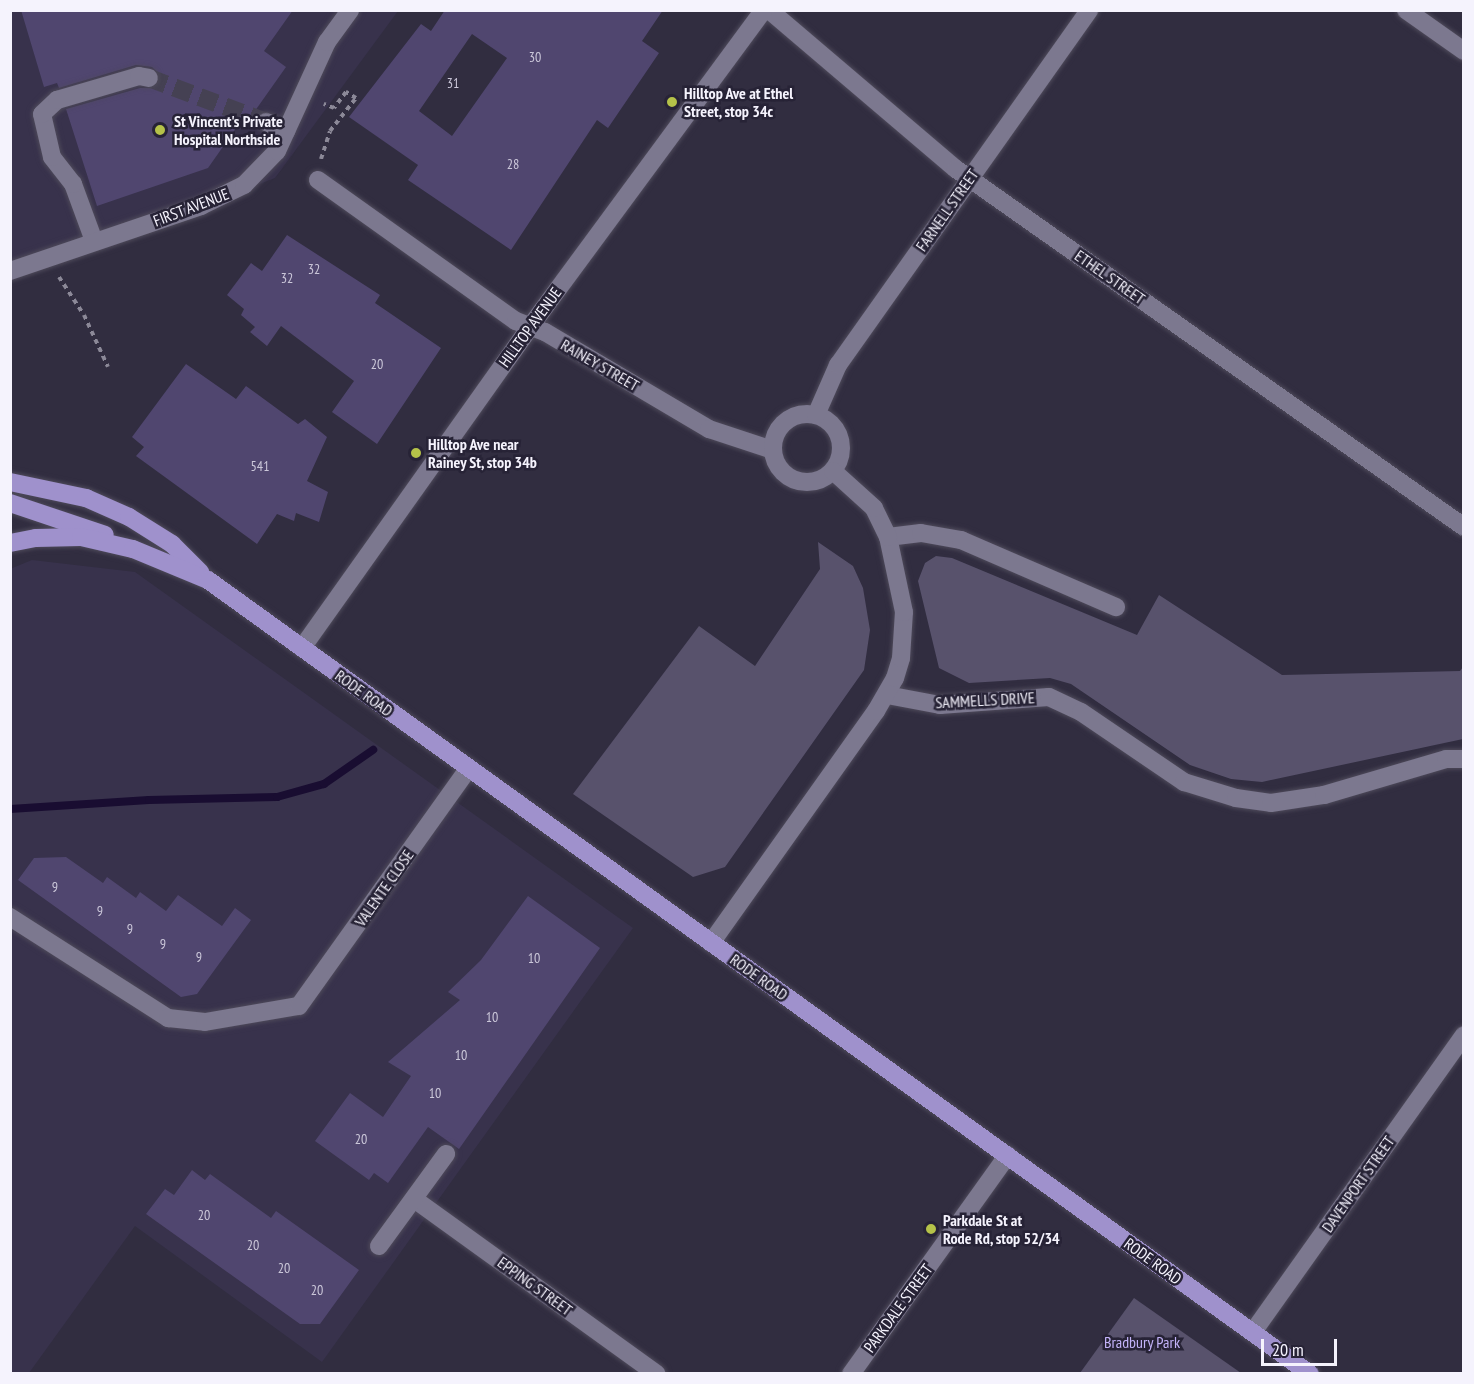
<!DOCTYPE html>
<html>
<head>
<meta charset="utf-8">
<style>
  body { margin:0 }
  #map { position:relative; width:1474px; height:1384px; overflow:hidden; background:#312d40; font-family:"PT Sans Narrow",sans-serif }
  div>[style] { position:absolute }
  .built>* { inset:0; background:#38324c }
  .green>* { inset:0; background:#58526c }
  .stream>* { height:8px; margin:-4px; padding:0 4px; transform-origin:4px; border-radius:4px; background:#190d31 }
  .building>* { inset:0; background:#50466f }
  .minor-tunnel>* { height:18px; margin-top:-9px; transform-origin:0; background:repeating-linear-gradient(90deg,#454153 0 18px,transparent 0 27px) }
  .path>* { height:4px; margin-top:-2px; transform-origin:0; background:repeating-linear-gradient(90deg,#8c8998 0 4.5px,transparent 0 9px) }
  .roads { filter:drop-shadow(0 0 2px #4e4a5a) drop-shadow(0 0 2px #4e4a5a) }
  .minor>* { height:18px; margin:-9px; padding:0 9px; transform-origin:9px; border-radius:9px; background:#7c788f }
  .minor>.ring { margin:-9px; padding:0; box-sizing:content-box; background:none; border:18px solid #7c788f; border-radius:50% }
  .major>* { height:18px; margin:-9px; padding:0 9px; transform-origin:9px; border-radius:9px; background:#9f91cc }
  .dots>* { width:16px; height:16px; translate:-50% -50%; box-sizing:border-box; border:3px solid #272336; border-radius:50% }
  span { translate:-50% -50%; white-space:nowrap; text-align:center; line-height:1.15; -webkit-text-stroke:5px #272336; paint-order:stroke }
  .number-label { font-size:14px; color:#ccc8da }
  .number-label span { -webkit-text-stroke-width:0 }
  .poi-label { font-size:16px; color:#f5f3fd; font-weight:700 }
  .left { translate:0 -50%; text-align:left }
  .street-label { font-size:16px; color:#f5f3fd }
  .park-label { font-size:16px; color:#c4b4fa }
  .frame { position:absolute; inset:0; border:12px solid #f5f3fd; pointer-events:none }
  .scale { position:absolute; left:1261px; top:1339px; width:76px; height:27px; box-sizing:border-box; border:3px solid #f5f3fd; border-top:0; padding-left:8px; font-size:18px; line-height:21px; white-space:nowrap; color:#f5f3fd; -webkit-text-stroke:4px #272336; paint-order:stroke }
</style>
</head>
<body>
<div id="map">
  <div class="built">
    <i style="clip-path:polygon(11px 11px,398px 11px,275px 178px,11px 280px)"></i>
    <i style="clip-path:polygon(32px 560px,135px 572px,633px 928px,322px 1362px,135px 1226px,29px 1373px,11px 1374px,10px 569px)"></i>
  </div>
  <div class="green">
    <i style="clip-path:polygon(818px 542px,853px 566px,863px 588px,870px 630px,864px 670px,725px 867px,693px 877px,573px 794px,699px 626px,755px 666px,820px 569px)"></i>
    <i style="clip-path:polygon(936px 556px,952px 558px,1137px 635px,1159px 595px,1282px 675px,1460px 671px,1463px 667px,1463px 739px,1262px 782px,1231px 779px,1190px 765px,1071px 684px,1050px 678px,969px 683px,939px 668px,918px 581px,925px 563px)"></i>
    <i style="clip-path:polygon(1134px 1298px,1241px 1373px,1080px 1373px)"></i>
  </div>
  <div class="stream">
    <i style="left:10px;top:809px;width:139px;rotate:-3.7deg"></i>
    <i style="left:149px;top:800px;width:128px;rotate:-1.3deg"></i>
    <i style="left:277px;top:797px;width:49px;rotate:-15.5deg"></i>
    <i style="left:324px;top:784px;width:60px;rotate:-34.8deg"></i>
  </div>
  <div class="building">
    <i style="clip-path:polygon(21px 10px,293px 10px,264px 51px,286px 67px,250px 118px,246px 114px,208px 168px,97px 206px,66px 109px,140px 88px,153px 88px,160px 81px,159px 74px,152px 67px,136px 65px,59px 88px,57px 83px,44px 87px)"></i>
    <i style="clip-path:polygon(evenodd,445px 10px,663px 10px,642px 41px,659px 53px,608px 128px,597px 120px,511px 250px,408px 180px,418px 165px,349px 117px,421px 24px,431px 31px,445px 10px,472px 34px,507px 58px,452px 136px,419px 111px,472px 34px)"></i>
    <i style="clip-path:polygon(287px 235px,380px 295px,375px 303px,441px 348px,377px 444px,332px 412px,354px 381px,281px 326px,267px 346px,250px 332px,255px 327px,241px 315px,244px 309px,227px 295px,251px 263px,262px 271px)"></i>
    <i style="clip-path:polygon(186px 364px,236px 399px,246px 386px,298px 424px,305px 419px,327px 437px,307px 481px,328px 492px,319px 522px,296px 513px,294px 521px,277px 514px,257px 544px,136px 456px,144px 447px,132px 437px)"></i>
    <i style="clip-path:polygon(66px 857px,103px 883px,107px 877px,136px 898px,140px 892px,166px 911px,178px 895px,222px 926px,235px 908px,251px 920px,197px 994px,181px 997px,18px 880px,34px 858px)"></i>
    <i style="clip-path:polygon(528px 896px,600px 948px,459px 1149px,428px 1127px,388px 1183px,374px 1173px,369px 1180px,315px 1141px,350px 1093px,383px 1117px,411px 1076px,388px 1062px,460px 1000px,448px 992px,481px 960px)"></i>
    <i style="clip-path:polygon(192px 1170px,205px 1180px,210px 1174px,271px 1218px,276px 1211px,359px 1270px,320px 1324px,300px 1324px,146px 1214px,165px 1189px,174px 1195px)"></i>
  </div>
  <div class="minor-tunnel">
    <i style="left:149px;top:78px;width:125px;rotate:20.6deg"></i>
  </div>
  <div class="path">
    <i style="left:321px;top:159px;width:29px;rotate:-72deg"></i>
    <i style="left:330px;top:131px;width:42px;rotate:-51.8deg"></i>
    <i style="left:356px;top:98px;width:12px;rotate:-149deg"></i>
    <i style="left:346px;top:92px;width:20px;rotate:127deg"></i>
    <i style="left:334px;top:108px;width:11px;rotate:-158deg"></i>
    <i style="left:59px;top:277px;width:45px;rotate:56.7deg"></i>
    <i style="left:84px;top:315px;width:57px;rotate:65.2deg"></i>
  </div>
  <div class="roads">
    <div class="minor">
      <i style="left:769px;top:10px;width:245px;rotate:40.4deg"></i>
      <i style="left:956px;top:169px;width:621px;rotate:35.17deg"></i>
      <i style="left:1406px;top:10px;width:71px;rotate:35.3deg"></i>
      <i style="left:266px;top:122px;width:22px;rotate:24deg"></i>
      <i style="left:318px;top:180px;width:243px;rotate:35.5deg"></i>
      <i style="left:516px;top:321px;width:31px;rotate:21deg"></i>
      <i style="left:545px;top:332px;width:191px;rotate:30.6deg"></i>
      <i style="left:709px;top:429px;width:67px;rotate:18.2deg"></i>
      <i style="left:94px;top:241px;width:61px;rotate:-110.2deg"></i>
      <i style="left:73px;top:184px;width:34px;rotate:-128deg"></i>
      <i style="left:52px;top:157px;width:44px;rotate:-103.1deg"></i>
      <i style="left:42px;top:114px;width:21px;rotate:-43deg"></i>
      <i style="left:57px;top:100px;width:85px;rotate:-16.3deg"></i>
      <i style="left:139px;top:76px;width:10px;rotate:11deg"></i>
      <i style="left:10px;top:271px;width:202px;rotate:-18.8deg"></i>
      <i style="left:201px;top:206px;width:48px;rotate:-26deg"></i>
      <i style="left:244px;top:185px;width:47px;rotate:-45.9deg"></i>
      <i style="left:277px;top:151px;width:120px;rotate:-65.4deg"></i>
      <i style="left:327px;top:42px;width:39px;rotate:-54deg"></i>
      <i class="ring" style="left:773px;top:414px;width:50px;height:50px"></i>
      <i style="left:816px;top:415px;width:55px;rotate:-66.3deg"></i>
      <i style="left:838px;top:365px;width:435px;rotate:-54.7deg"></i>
      <i style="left:888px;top:537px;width:33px;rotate:-7deg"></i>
      <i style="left:921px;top:533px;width:41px;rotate:9.9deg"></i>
      <i style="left:961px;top:540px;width:169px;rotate:23.4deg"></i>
      <i style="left:302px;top:648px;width:394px;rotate:-54.6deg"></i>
      <i style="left:530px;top:327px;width:394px;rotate:-53.6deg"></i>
      <i style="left:887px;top:695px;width:54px;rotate:10.7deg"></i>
      <i style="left:940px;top:705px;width:109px;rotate:-4.2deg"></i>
      <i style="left:1049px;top:697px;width:35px;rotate:25deg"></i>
      <i style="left:1081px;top:712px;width:125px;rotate:34.2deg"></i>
      <i style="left:1184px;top:782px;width:54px;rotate:17.1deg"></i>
      <i style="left:1236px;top:798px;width:35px;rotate:8deg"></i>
      <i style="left:1271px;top:803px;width:54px;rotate:-8.6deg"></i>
      <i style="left:1324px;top:795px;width:127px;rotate:-16.4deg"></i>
      <i style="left:1446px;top:759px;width:18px"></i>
      <i style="left:10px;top:917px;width:188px;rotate:32.6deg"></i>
      <i style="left:168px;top:1018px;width:37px;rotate:6deg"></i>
      <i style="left:205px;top:1022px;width:95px;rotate:-9.7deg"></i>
      <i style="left:299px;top:1006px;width:292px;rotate:-54.5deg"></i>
      <i style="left:711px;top:943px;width:285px;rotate:-54.6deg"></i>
      <i style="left:876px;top:711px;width:38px;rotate:-60deg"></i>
      <i style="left:895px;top:678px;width:21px;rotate:-73deg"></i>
      <i style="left:901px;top:658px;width:46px;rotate:-86.3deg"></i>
      <i style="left:904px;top:612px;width:77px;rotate:-102deg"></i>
      <i style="left:888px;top:537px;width:32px;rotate:-116deg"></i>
      <i style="left:874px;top:508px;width:55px;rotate:-137.9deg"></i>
      <i style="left:414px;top:1199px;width:299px;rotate:35.8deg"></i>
      <i style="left:379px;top:1246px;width:114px;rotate:-53.9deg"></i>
      <i style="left:1253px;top:1332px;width:364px;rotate:-54.6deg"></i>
      <i style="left:851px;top:1374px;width:269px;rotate:-54.4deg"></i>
    </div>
    <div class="major">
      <i style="left:10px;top:482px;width:78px;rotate:11.9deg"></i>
      <i style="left:86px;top:498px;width:47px;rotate:23.8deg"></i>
      <i style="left:129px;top:517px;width:51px;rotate:32.1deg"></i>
      <i style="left:172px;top:544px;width:40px;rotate:45deg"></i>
      <i style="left:10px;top:503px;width:100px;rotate:18.6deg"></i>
      <i style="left:10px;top:543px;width:26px;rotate:-11deg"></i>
      <i style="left:36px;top:538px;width:45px;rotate:-1.3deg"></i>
      <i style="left:81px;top:537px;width:53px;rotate:13deg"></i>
      <i style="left:133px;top:549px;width:81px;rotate:22.5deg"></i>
      <i style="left:208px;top:580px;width:1358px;rotate:35.77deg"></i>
    </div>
  </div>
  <div class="dots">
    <i style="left:672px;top:102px;background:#b5c249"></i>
    <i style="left:160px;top:130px;background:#b5c249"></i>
    <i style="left:416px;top:453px;background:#b5c249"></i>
    <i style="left:931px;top:1229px;background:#b5c249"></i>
  </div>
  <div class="number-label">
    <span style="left:535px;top:57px">30</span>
    <span style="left:453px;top:83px">31</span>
    <span style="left:513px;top:164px">28</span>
    <span style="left:314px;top:269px">32</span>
    <span style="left:287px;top:278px">32</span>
    <span style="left:377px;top:364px">20</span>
    <span style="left:260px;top:466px">541</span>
    <span style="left:55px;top:887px">9</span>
    <span style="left:100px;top:911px">9</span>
    <span style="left:130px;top:929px">9</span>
    <span style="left:163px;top:944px">9</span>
    <span style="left:199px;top:957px">9</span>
    <span style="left:534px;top:958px">10</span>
    <span style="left:492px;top:1017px">10</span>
    <span style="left:461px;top:1055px">10</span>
    <span style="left:435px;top:1093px">10</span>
    <span style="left:361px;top:1139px">20</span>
    <span style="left:204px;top:1215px">20</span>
    <span style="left:253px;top:1245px">20</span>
    <span style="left:284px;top:1268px">20</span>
    <span style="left:317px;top:1290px">20</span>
  </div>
  <div class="poi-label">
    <span class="left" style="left:684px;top:102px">Hilltop Ave at Ethel<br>Street, stop 34c</span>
    <span class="left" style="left:174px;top:130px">St Vincent's Private<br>Hospital Northside</span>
    <span class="left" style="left:428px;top:453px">Hilltop Ave near<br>Rainey St, stop 34b</span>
    <span class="left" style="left:943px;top:1229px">Parkdale St at<br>Rode Rd, stop 52/34</span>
  </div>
  <div class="street-label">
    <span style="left:191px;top:207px;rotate:-21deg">FIRST AVENUE</span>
    <span style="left:947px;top:210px;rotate:-55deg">FARNELL STREET</span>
    <span style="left:1110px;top:277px;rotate:35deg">ETHEL STREET</span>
    <span style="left:530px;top:327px;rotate:-54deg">HILLTOP AVENUE</span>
    <span style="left:600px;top:365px;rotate:30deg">RAINEY STREET</span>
    <span style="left:364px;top:693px;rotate:36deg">RODE ROAD</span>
    <span style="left:985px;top:700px;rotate:-3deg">SAMMELLS DRIVE</span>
    <span style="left:384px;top:888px;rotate:-55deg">VALENTE CLOSE</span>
    <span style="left:759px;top:977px;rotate:36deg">RODE ROAD</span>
    <span style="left:1358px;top:1184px;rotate:-55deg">DAVENPORT STREET</span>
    <span style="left:1153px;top:1261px;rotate:36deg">RODE ROAD</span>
    <span style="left:535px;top:1286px;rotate:36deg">EPPING STREET</span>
    <span style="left:898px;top:1308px;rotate:-54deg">PARKDALE STREET</span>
  </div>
  <div class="park-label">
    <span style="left:1142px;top:1342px">Bradbury Park</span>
  </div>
  <div class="frame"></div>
  <div class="scale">20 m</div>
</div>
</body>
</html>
